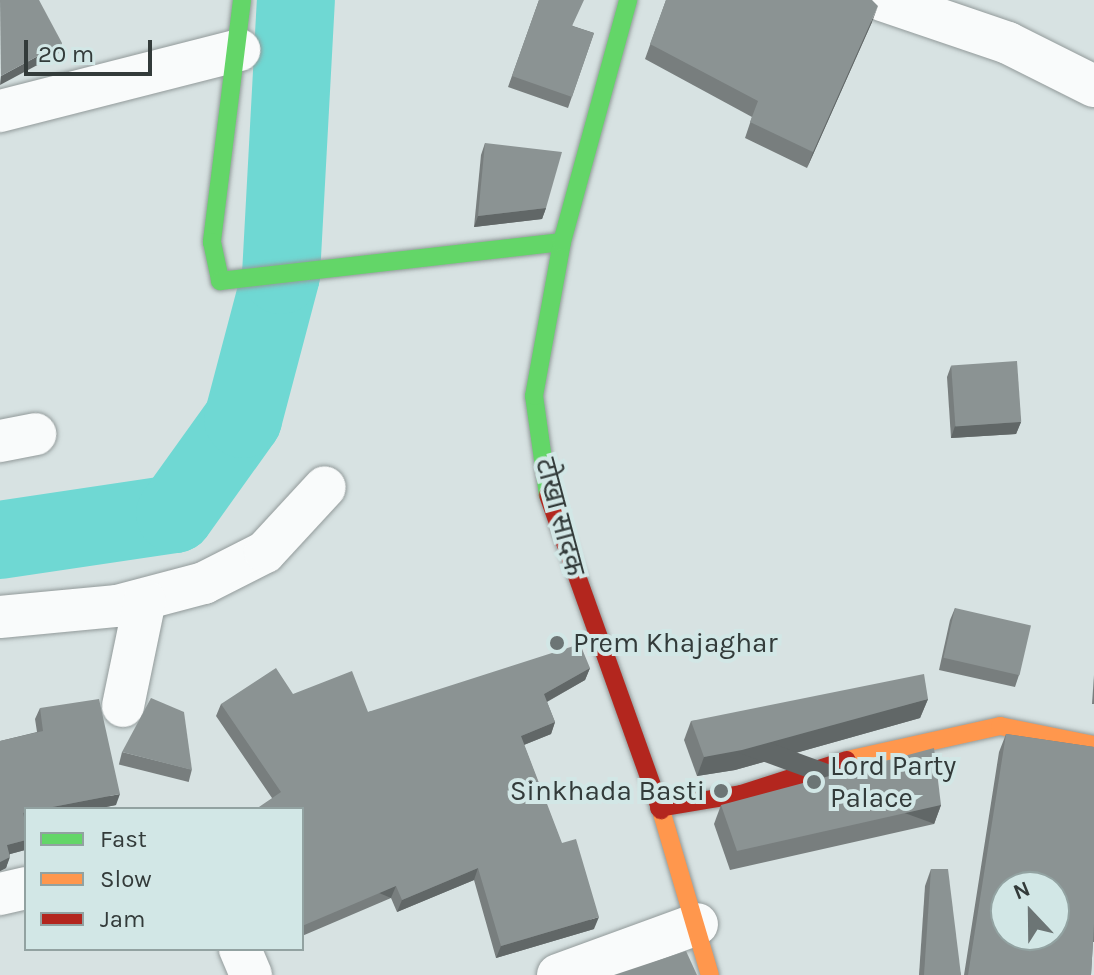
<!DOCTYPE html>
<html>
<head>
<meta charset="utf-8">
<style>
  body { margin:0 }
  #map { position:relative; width:1094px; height:975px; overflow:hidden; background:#d7e2e2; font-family:Karla,"Noto Sans Devanagari",sans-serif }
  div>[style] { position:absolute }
  .river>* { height:78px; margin:-39px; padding:0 39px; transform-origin:39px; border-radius:39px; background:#6fd8d3 }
  .roads { filter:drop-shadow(0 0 2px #929a9a) drop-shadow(0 0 2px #929a9a) }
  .street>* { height:42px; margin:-21px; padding:0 21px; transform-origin:21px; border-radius:21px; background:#f9fbfb }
  .fast>* { height:18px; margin:-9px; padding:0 9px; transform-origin:9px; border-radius:9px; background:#63d668 }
  .slow>* { height:18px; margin:-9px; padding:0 9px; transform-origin:9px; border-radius:9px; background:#ff974d }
  .jam>* { height:18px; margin:-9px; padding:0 9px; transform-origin:9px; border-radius:9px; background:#b3261e }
  .wall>* { inset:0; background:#787e7e; transform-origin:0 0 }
  .shaded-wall>* { inset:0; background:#616767; transform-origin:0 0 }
  .building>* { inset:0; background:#8b9393; transform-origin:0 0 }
  .dots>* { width:22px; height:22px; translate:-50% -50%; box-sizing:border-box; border:4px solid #d2e7e6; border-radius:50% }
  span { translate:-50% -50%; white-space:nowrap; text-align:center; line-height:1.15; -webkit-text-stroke:8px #d2e7e6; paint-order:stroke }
  .street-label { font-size:28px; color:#333b3a }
  .poi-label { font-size:28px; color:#333b3a }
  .left { translate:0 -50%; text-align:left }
  .right { translate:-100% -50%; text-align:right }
  .legend { position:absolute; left:24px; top:807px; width:280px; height:144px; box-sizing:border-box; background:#d2e7e6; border:2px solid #92a2a1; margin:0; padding:10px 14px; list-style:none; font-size:24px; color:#333b3a }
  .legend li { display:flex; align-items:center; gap:16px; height:40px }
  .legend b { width:40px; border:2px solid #92a2a1 }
  .north { position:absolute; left:990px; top:871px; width:80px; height:80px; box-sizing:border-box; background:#d2e7e6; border:2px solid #92a2a1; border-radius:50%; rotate:338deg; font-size:22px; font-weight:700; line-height:32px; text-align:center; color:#333b3a }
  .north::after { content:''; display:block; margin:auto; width:28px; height:36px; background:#6c7575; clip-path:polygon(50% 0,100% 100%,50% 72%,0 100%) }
  .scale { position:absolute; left:24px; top:40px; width:128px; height:36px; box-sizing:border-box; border:4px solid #333b3a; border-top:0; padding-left:10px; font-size:24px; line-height:28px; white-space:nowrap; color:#333b3a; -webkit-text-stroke:6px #d2e7e6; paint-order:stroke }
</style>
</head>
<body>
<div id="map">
  <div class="river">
    <i style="left:0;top:540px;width:177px;rotate:-8.5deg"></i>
    <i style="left:175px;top:514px;width:117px;rotate:-54.4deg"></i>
    <i style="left:243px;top:419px;width:149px;rotate:-75.2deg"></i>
    <i style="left:281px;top:275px;width:275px;rotate:-86.9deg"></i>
  </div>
  <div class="roads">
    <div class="street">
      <i style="left:882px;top:0;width:133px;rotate:18.8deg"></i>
      <i style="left:1008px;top:43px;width:96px;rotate:26.6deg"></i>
      <i style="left:0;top:111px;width:247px;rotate:-14.3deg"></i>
      <i style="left:0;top:441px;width:36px;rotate:-11deg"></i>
      <i style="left:0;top:617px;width:118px;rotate:-5.4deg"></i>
      <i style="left:117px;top:606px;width:90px;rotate:-14.8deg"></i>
      <i style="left:204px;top:583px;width:68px;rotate:-26.9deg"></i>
      <i style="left:265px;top:552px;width:88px;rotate:-47.3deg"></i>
      <i style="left:123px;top:706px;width:108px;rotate:-78.3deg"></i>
      <i style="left:0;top:894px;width:27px;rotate:-13deg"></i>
      <i style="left:240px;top:949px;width:28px;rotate:67deg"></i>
      <i style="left:558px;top:975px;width:148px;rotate:-20.1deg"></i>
    </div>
    <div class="fast">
      <i style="left:242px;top:0;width:244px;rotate:97.1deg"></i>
      <i style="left:212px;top:242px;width:40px;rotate:78deg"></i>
      <i style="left:220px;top:281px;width:344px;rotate:-6.5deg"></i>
      <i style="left:548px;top:495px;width:100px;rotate:-98deg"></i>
      <i style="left:534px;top:396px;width:157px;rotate:-79.7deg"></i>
      <i style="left:562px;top:242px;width:251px;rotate:-74.7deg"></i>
    </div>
    <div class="slow">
      <i style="left:847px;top:760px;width:157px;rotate:-12.5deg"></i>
      <i style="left:1000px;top:726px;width:96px;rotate:11.4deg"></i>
      <i style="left:661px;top:810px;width:172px;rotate:73.5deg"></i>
    </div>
    <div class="jam">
      <i style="left:548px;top:495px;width:335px;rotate:70.3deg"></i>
      <i style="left:659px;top:808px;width:83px;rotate:-9.7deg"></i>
      <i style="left:741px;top:794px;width:111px;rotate:-17.8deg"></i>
    </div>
  </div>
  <div class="wall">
    <i style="clip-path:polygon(539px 0,573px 26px,594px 33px,568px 108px,508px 87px)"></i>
    <i style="clip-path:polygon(666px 0,872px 22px,807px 168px,745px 138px,752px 117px,645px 59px)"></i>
    <i style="clip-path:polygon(485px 143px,546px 208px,542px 219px,474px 227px,481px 155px)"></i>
    <i style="clip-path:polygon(951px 366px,1021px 422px,1016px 434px,951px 438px,947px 377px)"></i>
    <i style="clip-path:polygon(955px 608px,1019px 675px,1015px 687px,939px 670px,950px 620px)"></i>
    <i style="clip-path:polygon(590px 668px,585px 680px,547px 702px,555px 722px,551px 734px,524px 745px,594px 929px,496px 958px,474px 880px,397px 912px,391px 898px,302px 936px,302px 809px,272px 798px,216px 716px,221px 704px,293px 694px,368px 712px)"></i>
    <i style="clip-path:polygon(1094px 675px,1094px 704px,1092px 704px)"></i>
    <i style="clip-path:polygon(928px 699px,920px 718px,735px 770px,697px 776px,684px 740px,691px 721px)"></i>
    <i style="clip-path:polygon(40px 708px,116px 805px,96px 809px,26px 809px,25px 850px,10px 854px,6px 868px,0 871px,0 741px,37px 732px,35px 719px)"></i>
    <i style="clip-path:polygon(1006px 734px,1094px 747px,1094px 942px,1093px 942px,1091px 975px,964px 975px,999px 752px)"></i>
    <i style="left:122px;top:752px;width:72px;height:13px;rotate:14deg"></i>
    <i style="clip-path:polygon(721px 805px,941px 805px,934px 824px,730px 870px,714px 824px)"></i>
    <i style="clip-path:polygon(931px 869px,961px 975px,919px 975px,925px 886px)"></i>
  </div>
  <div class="shaded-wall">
    <i style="clip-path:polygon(878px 6px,872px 22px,807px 168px,813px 152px)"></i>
    <i style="clip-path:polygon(62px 43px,58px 54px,0 85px,1px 76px)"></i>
    <i style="clip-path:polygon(546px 208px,542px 219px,474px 227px,478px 216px)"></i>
    <i style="clip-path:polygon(1021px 422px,1016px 434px,951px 438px,955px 426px)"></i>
    <i style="clip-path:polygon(590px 668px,585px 680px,539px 706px,544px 694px)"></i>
    <i style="clip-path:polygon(928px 699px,920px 718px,735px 770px,697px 776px,704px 757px)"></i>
    <i style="clip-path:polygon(555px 722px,551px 734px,516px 748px,521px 736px)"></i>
    <i style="clip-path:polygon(120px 794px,116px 805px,96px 809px,42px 809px)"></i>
    <i style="left:941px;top:805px;width:20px;height:209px;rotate:110deg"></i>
    <i style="clip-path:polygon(26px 840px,25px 850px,3px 856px,7px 845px)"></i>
    <i style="clip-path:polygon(10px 857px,6px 868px,0 871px,0 862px)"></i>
    <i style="clip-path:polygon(478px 868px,474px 880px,397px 912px,402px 900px)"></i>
    <i style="left:396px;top:886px;width:13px;height:102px;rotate:113deg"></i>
    <i style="clip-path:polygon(599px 917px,594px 929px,496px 958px,501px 946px)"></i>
  </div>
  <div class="building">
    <i style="clip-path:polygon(0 0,39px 0,62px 43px,1px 76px)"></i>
    <i style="clip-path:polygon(539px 0,584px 0,572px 26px,594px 33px,572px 97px,512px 76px)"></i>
    <i style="clip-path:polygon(666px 0,872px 0,878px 6px,813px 152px,750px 122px,758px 101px,650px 44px)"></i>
    <i style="clip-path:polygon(485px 143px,562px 152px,546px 208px,478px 216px)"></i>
    <i style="left:1017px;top:361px;width:61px;height:66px;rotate:86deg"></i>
    <i style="left:955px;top:608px;width:78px;height:51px;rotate:13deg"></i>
    <i style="clip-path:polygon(580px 644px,590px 668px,544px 694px,555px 722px,521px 736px,562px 843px,576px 839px,599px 917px,501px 946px,478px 868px,402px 900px,396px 886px,302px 926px,302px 809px,256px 809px,281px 792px,221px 704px,276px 668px,293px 694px,352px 671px,368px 712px)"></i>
    <i style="clip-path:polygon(924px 674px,928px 699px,742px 750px,704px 757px,691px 721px)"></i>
    <i style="clip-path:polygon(151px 698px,184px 712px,192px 770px,122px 752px)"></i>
    <i style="clip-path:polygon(99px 699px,120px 794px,42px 809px,26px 809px,26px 812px,23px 813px,26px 825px,26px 840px,7px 845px,10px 857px,0 862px,0 741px,43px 731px,40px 708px)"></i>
    <i style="clip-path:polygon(evenodd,1006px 734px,1094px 747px,1094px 924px,1091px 975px,968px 975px,1006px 734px,1006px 887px,1054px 887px,1054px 935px,1006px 935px,1006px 887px)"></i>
    <i style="clip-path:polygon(934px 748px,941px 805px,737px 851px,721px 805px)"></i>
    <i style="clip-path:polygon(931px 869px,948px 869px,961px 975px,924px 975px)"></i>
    <i style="clip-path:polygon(686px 951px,697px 975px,614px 975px)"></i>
  </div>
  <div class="dots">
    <i style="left:557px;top:643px;background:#6c7575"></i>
    <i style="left:814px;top:782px;background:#6c7575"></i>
    <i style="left:721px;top:791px;background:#6c7575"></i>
  </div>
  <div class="street-label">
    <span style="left:560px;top:517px;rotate:75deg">टोखा सादक</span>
  </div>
  <div class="poi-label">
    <span class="left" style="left:573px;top:643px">Prem Khajaghar</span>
    <span class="left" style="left:830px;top:782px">Lord Party<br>Palace</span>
    <span class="right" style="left:705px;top:791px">Sinkhada Basti</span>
  </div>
  <ul class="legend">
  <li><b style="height:10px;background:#63d668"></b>Fast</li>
  <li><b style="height:10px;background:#ff974d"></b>Slow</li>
  <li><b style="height:10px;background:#b3261e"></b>Jam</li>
  </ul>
  <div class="north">N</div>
  <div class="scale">20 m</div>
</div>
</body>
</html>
